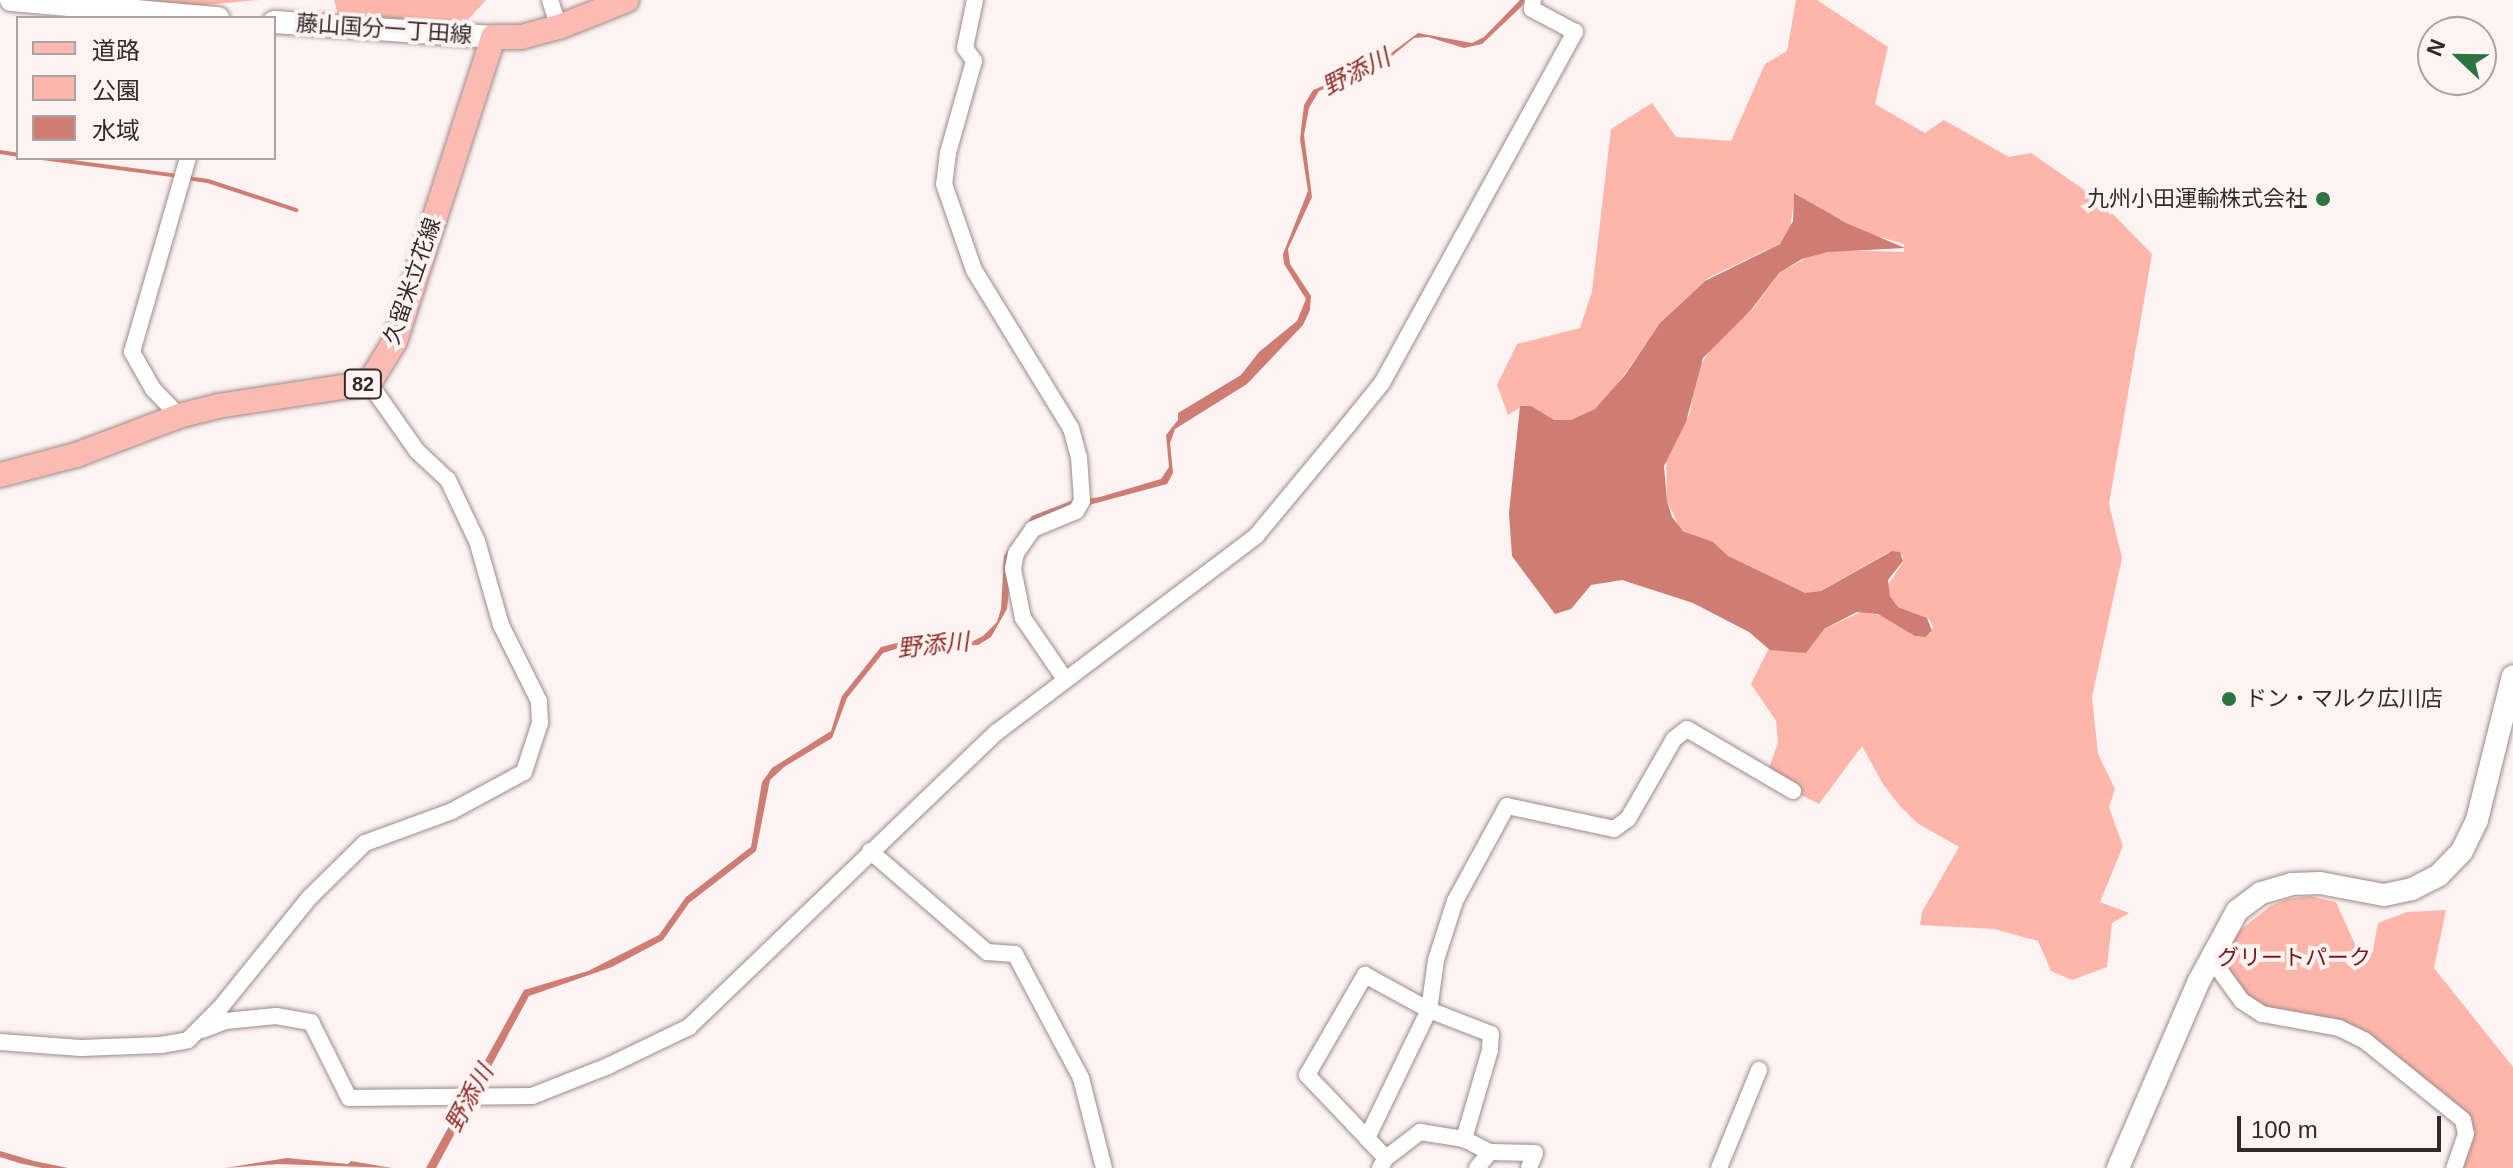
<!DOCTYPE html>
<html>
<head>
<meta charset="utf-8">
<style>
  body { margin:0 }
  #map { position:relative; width:2513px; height:1168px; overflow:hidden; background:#fcf3f2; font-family:Helvetica,"Noto Sans JP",sans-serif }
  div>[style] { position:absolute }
  .green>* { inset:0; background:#feb6ab }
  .water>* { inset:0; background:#cf7d72 }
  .stream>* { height:4px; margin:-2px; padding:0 2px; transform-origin:2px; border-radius:2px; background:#cf7d72 }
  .roads { filter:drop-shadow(0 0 2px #9e8b87) drop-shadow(0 0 2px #9e8b87) }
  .street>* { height:16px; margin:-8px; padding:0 8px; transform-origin:8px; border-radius:8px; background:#fff }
  .secondary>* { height:22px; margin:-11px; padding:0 11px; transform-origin:11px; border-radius:11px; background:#fff }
  .primary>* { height:24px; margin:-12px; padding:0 12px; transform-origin:12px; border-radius:12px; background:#fbbbb3 }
  .dots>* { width:22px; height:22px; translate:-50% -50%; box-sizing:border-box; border:4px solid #fcf3f2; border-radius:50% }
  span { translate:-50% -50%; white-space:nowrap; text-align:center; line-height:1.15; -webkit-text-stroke:8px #fcf3f2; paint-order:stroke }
  .shield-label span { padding:2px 6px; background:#fcf3f2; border:2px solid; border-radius:6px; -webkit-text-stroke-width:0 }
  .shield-label { font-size:20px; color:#322a29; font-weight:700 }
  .street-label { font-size:22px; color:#322a29 }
  .poi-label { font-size:22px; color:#322a29 }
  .right { translate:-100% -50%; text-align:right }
  .left { translate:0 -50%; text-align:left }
  .park-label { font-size:22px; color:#7c1914 }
  .water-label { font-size:24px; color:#8e2c24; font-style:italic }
  .legend { position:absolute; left:16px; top:16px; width:260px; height:144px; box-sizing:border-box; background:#fcf3f2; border:2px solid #aba3a2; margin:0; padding:10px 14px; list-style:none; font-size:24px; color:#322a29 }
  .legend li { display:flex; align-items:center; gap:16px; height:40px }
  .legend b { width:40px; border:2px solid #aba3a2 }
  .north { position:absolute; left:2417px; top:16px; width:80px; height:80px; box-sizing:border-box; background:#fcf3f2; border:2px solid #aba3a2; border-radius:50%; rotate:292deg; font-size:22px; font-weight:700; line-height:32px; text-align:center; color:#322a29 }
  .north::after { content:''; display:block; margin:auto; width:28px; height:36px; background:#2d7440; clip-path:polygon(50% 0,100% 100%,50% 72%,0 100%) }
  .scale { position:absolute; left:2237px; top:1116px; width:204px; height:36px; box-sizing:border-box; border:4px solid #322a29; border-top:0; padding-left:10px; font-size:24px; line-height:28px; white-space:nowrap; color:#322a29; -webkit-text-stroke:6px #fcf3f2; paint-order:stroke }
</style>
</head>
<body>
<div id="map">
  <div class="green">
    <i style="clip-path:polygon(67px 0,260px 0,183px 7px)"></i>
    <i style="clip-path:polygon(334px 0,486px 0,463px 25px,340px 21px)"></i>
    <i style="clip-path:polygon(1796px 0,1817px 0,1888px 47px,1875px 104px,1925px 133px,1944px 120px,2009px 157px,2031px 153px,2099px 200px,2152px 254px,2109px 504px,2122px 558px,2092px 697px,2098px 754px,2115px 789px,2109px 807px,2123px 846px,2100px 902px,2129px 913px,2112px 923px,2107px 967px,2072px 980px,2051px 971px,2038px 941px,1994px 929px,1920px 925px,1922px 912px,1959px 847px,1917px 823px,1899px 805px,1883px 784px,1862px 746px,1819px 804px,1793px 791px,1768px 771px,1778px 743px,1776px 721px,1751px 684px,1769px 648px,1807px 652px,1818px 632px,1863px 611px,1882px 616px,1919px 637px,1931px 633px,1933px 626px,1929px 619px,1898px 607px,1890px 596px,1888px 585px,1903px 562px,1903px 556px,1896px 551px,1887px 553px,1819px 592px,1806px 594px,1731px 559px,1713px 543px,1680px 529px,1667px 501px,1666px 458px,1690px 413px,1697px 371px,1715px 342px,1753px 309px,1779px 273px,1808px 257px,1837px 250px,1904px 252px,1904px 244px,1869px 234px,1832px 217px,1795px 193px,1790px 230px,1781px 243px,1708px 278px,1662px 321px,1609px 396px,1593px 411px,1574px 420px,1551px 420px,1524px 405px,1508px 415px,1497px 385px,1517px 344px,1580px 328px,1592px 291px,1611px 129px,1652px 103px,1676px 137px,1731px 141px,1765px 64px,1787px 51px)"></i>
    <i style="clip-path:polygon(2310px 896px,2336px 902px,2358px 951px,2373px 950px,2378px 923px,2407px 912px,2446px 910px,2434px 968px,2513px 1067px,2513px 1168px,2461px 1168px,2469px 1118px,2360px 1029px,2262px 1007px,2238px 988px,2220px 957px,2238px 932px,2270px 906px,2287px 899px)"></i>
  </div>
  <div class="water">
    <i style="clip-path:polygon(1520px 0,1525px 0,1521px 7px,1482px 44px,1464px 48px,1428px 37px,1414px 38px,1376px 69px,1319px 91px,1309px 108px,1304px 135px,1312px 197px,1288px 249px,1290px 264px,1311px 296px,1310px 310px,1303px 325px,1247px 384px,1175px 429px,1170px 443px,1173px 473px,1167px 484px,1033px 520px,1009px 589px,1007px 609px,991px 637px,978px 645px,902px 647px,883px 653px,847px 698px,832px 738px,784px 767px,770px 780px,756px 851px,689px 903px,663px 940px,612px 967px,529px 996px,436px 1168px,426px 1168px,524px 990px,588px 971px,659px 935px,686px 897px,751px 847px,762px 782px,772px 768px,831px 731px,842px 696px,881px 647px,905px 641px,973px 641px,983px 636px,997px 622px,1001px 609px,1004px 556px,1032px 516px,1071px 501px,1100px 497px,1161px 479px,1169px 467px,1166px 435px,1178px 420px,1178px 413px,1241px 375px,1259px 352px,1297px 321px,1306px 299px,1284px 264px,1283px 254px,1308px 191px,1300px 139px,1304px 105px,1313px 90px,1375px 65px,1418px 33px,1472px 43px,1484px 37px)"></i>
    <i style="clip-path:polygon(1794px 193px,1846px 223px,1905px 248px,1828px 252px,1802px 259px,1779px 273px,1751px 310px,1703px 358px,1686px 422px,1664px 466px,1667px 501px,1672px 517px,1683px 531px,1713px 542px,1728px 556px,1805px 593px,1821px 591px,1892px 551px,1900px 552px,1903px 561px,1888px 580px,1890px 596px,1898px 607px,1927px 618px,1932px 631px,1925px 637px,1915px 636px,1878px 614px,1857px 612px,1824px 629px,1806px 653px,1770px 650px,1749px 632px,1693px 603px,1622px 580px,1591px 585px,1571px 609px,1555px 614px,1512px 556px,1509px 513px,1520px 406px,1531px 406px,1554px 420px,1571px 420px,1595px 409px,1625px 375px,1660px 323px,1705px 281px,1780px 244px,1793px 221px)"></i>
    <i style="clip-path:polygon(0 1151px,34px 1161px,68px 1168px,42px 1168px,19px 1163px,0 1157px)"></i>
    <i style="clip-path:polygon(287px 1158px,348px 1164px,351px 1161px,392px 1168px,278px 1164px,225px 1168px)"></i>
  </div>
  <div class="stream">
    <i style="left:0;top:152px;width:18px;rotate:9deg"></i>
    <i style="left:42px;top:158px;width:137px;rotate:7.5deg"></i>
    <i style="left:187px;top:178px;width:21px;rotate:8deg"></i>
    <i style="left:208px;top:181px;width:93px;rotate:18.2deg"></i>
  </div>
  <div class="roads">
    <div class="street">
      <i style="left:550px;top:0;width:28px;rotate:72deg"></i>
      <i style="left:975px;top:0;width:49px;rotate:101.8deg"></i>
      <i style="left:965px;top:48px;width:16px;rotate:55deg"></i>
      <i style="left:974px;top:61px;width:96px;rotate:105.8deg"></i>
      <i style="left:948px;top:153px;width:31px;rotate:97deg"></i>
      <i style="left:944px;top:184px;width:91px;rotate:70.8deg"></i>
      <i style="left:974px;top:270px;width:185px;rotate:58.5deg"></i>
      <i style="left:1071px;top:428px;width:30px;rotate:75deg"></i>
      <i style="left:1079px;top:457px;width:44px;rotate:86.1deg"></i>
      <i style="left:1082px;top:501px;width:12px;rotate:121deg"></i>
      <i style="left:1076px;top:511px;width:47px;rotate:157.3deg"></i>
      <i style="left:1033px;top:529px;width:29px;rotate:125deg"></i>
      <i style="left:1016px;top:553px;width:16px;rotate:101deg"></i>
      <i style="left:1013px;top:569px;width:50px;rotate:78.5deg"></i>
      <i style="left:1023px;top:618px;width:74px;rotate:55.5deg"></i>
      <i style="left:179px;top:416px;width:37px;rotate:-134deg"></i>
      <i style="left:153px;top:389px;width:43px;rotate:-119.6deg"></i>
      <i style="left:132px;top:352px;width:202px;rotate:-73.9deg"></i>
      <i style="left:870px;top:851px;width:155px;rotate:40.8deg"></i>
      <i style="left:987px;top:952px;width:28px;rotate:4deg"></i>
      <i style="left:1015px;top:954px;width:140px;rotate:62deg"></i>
      <i style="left:1081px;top:1078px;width:93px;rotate:75.7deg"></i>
      <i style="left:2210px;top:957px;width:54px;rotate:54deg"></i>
      <i style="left:2242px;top:1001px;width:24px;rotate:33deg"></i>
      <i style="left:2262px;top:1014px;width:78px;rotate:10.3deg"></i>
      <i style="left:2339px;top:1028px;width:28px;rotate:26deg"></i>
      <i style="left:2364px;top:1040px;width:127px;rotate:38.9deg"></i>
      <i style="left:2463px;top:1120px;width:14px;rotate:78deg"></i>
      <i style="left:2466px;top:1134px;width:36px;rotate:109deg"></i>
      <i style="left:202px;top:1030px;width:26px;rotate:-21deg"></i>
      <i style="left:226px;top:1021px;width:50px;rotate:-5.7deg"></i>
      <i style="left:276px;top:1016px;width:36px;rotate:10deg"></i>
      <i style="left:311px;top:1022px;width:85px;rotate:63.4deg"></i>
      <i style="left:349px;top:1098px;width:183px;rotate:-0.6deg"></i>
      <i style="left:532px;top:1096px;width:82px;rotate:-21.5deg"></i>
      <i style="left:608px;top:1066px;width:90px;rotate:-25.7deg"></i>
      <i style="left:689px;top:1027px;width:426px;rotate:-43.8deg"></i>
      <i style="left:997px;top:732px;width:325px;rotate:-37.1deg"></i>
      <i style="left:1256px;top:536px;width:144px;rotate:-50.3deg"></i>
      <i style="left:1348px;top:425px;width:54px;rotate:-51deg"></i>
      <i style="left:1382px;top:383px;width:401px;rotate:-61.2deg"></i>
      <i style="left:1575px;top:32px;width:49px;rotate:-151.9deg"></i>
      <i style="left:1532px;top:9px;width:9px;rotate:-84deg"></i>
      <i style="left:0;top:1042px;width:81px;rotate:4.2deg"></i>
      <i style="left:81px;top:1048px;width:80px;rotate:-2.1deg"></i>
      <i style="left:161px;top:1045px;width:27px;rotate:-10deg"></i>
      <i style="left:188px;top:1040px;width:45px;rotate:-45deg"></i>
      <i style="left:220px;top:1008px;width:143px;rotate:-51deg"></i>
      <i style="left:310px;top:897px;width:77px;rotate:-44.5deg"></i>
      <i style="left:365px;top:843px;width:93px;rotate:-20.2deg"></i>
      <i style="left:452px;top:811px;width:82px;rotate:-28.4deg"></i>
      <i style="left:524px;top:772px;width:52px;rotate:-71.9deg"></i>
      <i style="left:540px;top:723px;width:22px;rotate:-93deg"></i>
      <i style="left:539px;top:701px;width:85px;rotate:-116.6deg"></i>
      <i style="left:501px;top:625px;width:87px;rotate:-105.9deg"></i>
      <i style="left:477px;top:541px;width:68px;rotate:-115.4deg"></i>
      <i style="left:448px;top:480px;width:42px;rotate:-136.9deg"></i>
      <i style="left:417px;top:451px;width:83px;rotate:-125.2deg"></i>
      <i style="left:1367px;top:1138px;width:87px;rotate:-133.6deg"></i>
      <i style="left:1307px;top:1075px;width:116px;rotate:-59.9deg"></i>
      <i style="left:1365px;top:975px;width:73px;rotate:28.7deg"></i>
      <i style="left:1429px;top:1010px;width:66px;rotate:21.2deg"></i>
      <i style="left:1491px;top:1034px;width:16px;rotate:94deg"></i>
      <i style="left:1490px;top:1050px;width:93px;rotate:106.3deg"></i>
      <i style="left:1386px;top:1158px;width:28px;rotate:-134deg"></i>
      <i style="left:1367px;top:1138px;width:142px;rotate:-64.2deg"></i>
      <i style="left:1429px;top:1010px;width:50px;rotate:-82deg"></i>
      <i style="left:1436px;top:960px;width:62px;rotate:-72.1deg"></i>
      <i style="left:1455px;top:901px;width:108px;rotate:-61.3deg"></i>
      <i style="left:1507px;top:806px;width:109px;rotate:12.1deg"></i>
      <i style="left:1614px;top:829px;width:17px;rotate:-36deg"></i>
      <i style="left:1628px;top:819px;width:92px;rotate:-60.1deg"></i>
      <i style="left:1674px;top:739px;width:16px;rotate:-38deg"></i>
      <i style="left:1687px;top:729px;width:123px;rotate:30.3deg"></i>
      <i style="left:1380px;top:1168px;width:12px;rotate:-59deg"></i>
      <i style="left:1386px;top:1158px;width:43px;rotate:-37.4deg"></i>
      <i style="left:1420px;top:1132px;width:45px;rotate:9deg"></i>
      <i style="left:1464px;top:1139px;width:29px;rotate:27deg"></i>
      <i style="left:1490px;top:1152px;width:45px;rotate:1.3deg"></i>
      <i style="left:1535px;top:1153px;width:16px;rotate:112deg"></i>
      <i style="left:1477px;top:1168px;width:21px;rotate:-51deg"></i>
      <i style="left:1719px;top:1168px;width:106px;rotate:-67.8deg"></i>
    </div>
    <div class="secondary">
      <i style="left:11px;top:0;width:208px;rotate:5deg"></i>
      <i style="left:274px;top:22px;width:220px;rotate:3.9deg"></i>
      <i style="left:2118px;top:1168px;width:204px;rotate:-66.6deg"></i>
      <i style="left:2199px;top:981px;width:80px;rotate:-61.5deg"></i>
      <i style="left:2237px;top:911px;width:30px;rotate:-37deg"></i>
      <i style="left:2261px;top:893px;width:32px;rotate:-16deg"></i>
      <i style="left:2292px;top:884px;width:28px;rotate:-2deg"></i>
      <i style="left:2320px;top:883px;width:65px;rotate:10.6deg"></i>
      <i style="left:2384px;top:895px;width:29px;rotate:-12deg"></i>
      <i style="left:2412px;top:889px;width:30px;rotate:-27deg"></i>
      <i style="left:2439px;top:875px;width:33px;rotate:-46deg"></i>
      <i style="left:2462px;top:851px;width:34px;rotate:-64deg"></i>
      <i style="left:2477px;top:820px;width:148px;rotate:-76deg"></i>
    </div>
    <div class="primary">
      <i style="left:0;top:475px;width:79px;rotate:-14.7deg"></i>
      <i style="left:76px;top:455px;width:110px;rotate:-20.7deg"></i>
      <i style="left:179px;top:416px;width:40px;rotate:-14.4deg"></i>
      <i style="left:218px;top:406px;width:153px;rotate:-8.7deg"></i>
      <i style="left:369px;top:383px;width:49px;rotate:-58.2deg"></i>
      <i style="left:395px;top:341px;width:319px;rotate:-72.1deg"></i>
      <i style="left:493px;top:37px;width:28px"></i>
      <i style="left:521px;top:37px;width:39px;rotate:-15deg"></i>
      <i style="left:559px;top:27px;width:73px;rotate:-21.7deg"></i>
    </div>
  </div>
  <div class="dots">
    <i style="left:2323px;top:199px;background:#2d7440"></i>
    <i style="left:2229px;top:699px;background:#2d7440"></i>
  </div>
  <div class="shield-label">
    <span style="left:363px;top:384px">82</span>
  </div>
  <div class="street-label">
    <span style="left:384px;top:29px;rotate:4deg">藤山国分一丁田線</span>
    <span style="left:412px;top:281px;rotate:-71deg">久留米立花線</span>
  </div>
  <div class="poi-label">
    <span class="right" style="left:2307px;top:199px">九州小田運輸株式会社</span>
    <span class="left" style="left:2245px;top:699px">ドン・マルク広川店</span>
  </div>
  <div class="park-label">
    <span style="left:2294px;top:958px">グリートパーク</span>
  </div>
  <div class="water-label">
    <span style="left:1356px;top:72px;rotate:-27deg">野添川</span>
    <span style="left:933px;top:645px;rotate:-6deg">野添川</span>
    <span style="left:469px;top:1098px;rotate:-61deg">野添川</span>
  </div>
  <ul class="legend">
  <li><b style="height:10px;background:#fbbbb3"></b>道路</li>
  <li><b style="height:22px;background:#feb6ab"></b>公園</li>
  <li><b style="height:22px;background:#cf7d72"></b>水域</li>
  </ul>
  <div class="north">N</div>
  <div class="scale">100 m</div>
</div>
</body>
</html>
